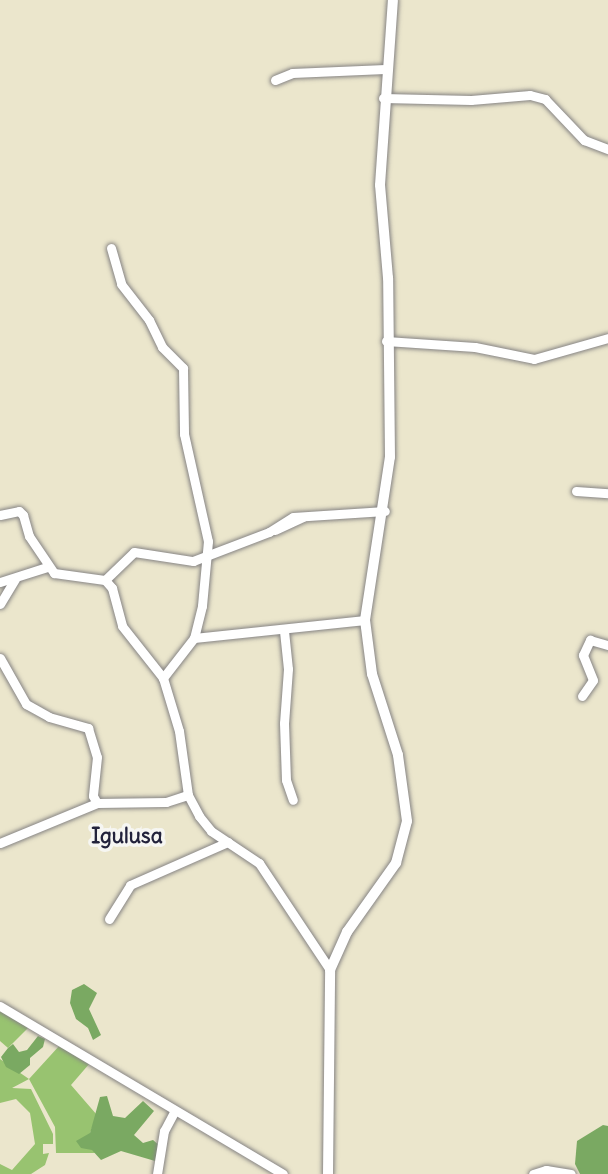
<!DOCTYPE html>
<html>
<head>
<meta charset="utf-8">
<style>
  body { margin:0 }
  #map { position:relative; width:608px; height:1174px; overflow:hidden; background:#ebe6cc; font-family:Delius,sans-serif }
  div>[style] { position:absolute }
  .green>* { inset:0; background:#98c370 }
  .forest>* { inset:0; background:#7aa962 }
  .roads { filter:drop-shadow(0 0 2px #868484) drop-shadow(0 0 2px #868484) }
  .minor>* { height:9px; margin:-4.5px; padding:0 4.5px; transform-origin:4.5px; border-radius:4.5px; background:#fff }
  .tertiary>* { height:10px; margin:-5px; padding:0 5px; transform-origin:5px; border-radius:5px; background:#fff }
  span { translate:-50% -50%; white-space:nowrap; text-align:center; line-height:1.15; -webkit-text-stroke:7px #f6f6f2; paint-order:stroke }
  .quarter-label { font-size:21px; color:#22223b; font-weight:700 }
</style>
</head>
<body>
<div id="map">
  <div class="green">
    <i style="clip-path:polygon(0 1009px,30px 1026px,8px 1048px,0 1041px)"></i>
    <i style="clip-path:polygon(60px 1045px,90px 1063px,71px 1085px,97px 1115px,90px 1133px,95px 1153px,56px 1153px,55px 1127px,29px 1079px,12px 1088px,31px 1089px,53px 1134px,53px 1144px,43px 1144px,43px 1154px,49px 1153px,45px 1165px,31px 1174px,0 1174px,0 1164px,12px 1170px,35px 1144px,30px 1113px,16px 1099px,0 1103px,0 1059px,29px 1079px)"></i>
  </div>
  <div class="forest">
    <i style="clip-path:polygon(84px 984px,97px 993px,89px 1009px,101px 1035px,93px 1040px,88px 1028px,76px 1019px,70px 1003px,72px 990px)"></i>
    <i style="clip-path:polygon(38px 1036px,45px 1039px,43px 1047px,30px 1058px,30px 1065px,19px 1074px,6px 1067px,1px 1057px,8px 1048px,13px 1044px,19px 1052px,27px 1050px)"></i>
    <i style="clip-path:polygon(107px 1096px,113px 1116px,125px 1118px,143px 1101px,154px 1111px,134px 1135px,143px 1143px,153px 1140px,160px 1146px,155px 1161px,121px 1151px,101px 1160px,92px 1150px,81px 1148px,76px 1141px,90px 1133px,100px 1097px)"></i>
    <i style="clip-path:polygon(603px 1125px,608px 1126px,608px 1174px,580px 1174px,575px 1164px,577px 1141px)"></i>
  </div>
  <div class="roads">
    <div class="minor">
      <i style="left:275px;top:80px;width:18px;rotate:-22deg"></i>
      <i style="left:292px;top:73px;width:93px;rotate:-2.5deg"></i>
      <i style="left:383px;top:98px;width:88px;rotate:1.3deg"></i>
      <i style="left:471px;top:100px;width:59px;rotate:-4.8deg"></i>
      <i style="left:530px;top:95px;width:16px;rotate:15deg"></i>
      <i style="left:545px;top:99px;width:57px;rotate:46.4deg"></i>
      <i style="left:584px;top:140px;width:26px;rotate:21deg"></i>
      <i style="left:111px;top:248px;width:37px;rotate:74deg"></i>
      <i style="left:121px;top:284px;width:46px;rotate:52.1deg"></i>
      <i style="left:149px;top:320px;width:30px;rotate:64deg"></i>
      <i style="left:162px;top:347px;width:30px;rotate:45deg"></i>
      <i style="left:183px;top:368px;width:66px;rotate:89.1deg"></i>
      <i style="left:184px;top:434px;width:110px;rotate:77.4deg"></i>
      <i style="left:208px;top:541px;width:65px;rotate:95.3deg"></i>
      <i style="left:202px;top:606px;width:33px;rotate:104deg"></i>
      <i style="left:194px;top:638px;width:51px;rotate:127.8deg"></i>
      <i style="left:386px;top:341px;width:89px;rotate:3.9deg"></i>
      <i style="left:475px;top:347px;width:60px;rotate:11.5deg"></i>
      <i style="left:534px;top:359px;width:77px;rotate:-15.8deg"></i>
      <i style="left:576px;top:491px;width:32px;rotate:4deg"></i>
      <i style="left:0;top:515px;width:19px;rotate:-12deg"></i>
      <i style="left:19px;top:511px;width:6px;rotate:45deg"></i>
      <i style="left:23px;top:515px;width:22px;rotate:74deg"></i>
      <i style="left:29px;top:536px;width:45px;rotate:56deg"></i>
      <i style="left:54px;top:573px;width:51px;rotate:7.8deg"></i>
      <i style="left:105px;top:580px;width:11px;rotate:49deg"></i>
      <i style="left:112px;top:588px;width:39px;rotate:75deg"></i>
      <i style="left:122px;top:626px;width:66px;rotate:51.7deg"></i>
      <i style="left:163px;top:678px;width:55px;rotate:73.2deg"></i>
      <i style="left:179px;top:731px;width:65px;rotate:82deg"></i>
      <i style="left:188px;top:795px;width:24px;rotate:62deg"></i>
      <i style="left:199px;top:816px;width:19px;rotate:51deg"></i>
      <i style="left:211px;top:831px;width:58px;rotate:33.7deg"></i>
      <i style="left:259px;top:863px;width:128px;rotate:56.4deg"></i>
      <i style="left:275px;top:530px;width:31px;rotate:-25deg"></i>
      <i style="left:105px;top:580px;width:40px;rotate:-44deg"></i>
      <i style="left:134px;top:552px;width:60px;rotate:8.7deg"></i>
      <i style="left:193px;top:561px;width:81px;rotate:-20.9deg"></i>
      <i style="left:269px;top:532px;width:28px;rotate:-32deg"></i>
      <i style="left:293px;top:517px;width:92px;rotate:-3.7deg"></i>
      <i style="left:0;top:582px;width:49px;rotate:-17.7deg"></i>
      <i style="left:0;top:604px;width:29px;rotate:-59deg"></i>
      <i style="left:284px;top:631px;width:38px;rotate:84deg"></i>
      <i style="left:288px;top:669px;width:54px;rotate:94.2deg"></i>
      <i style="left:284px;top:723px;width:57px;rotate:88deg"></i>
      <i style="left:286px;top:780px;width:21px;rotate:71deg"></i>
      <i style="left:194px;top:638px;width:172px;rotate:-6deg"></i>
      <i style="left:0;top:658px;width:53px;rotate:60.5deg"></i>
      <i style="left:26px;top:704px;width:26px;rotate:29deg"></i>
      <i style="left:49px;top:717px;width:41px;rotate:15.8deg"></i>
      <i style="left:88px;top:728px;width:30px;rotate:73deg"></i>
      <i style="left:97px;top:757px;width:39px;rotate:96deg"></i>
      <i style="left:93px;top:796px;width:8px;rotate:60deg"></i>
      <i style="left:582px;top:696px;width:19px;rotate:-55deg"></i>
      <i style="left:593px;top:680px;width:27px;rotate:-112deg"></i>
      <i style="left:583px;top:655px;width:17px;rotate:-65deg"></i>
      <i style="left:590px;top:640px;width:19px;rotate:16deg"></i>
      <i style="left:0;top:843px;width:105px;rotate:-22.4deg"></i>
      <i style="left:97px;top:803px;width:69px;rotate:-0.8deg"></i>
      <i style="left:166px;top:802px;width:23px;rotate:-18deg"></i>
      <i style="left:109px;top:919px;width:40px;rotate:-58deg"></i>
      <i style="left:130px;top:885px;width:107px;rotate:-23.7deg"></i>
      <i style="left:0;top:1006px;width:329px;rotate:30.7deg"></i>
      <i style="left:157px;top:1174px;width:44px;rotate:-80.8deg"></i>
      <i style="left:164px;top:1131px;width:21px;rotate:-62deg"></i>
      <i style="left:533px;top:1174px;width:14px;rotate:-17deg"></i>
      <i style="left:546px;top:1170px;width:25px;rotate:9deg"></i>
    </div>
    <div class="tertiary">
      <i style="left:328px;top:1174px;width:204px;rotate:-89.4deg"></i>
      <i style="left:330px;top:970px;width:42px;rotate:-65.9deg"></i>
      <i style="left:347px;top:932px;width:85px;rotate:-54.6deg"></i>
      <i style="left:396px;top:863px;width:43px;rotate:-75.3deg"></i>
      <i style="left:407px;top:821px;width:67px;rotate:-97.8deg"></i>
      <i style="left:398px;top:755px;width:85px;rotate:-107.8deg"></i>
      <i style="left:372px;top:674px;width:54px;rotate:-97.4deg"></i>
      <i style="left:365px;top:620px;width:165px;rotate:-81.3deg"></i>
      <i style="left:390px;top:457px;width:179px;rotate:-90.6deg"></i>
      <i style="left:388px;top:278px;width:93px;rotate:-94.9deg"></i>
      <i style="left:380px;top:185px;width:185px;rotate:-86deg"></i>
    </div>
  </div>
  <div class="quarter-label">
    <span style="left:127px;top:836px">Igulusa</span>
  </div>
</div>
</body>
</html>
